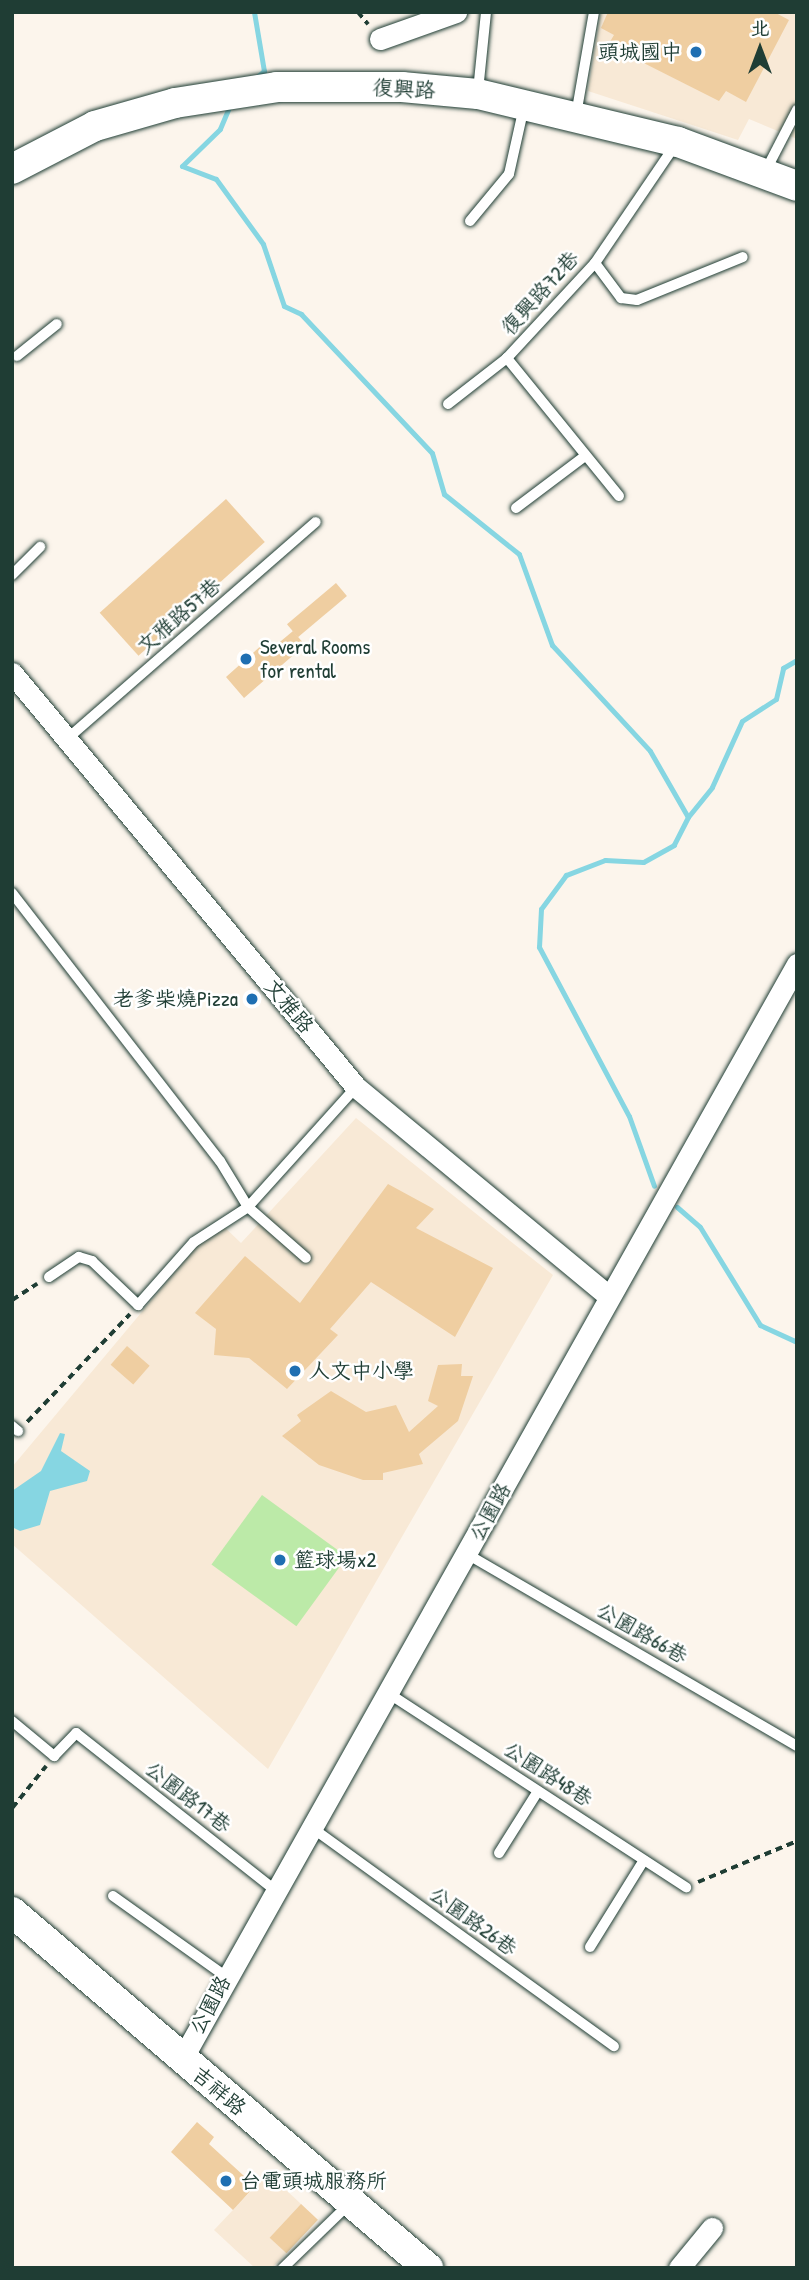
<!DOCTYPE html>
<html>
<head>
<meta charset="utf-8">
<style>
  body { margin:0 }
  #map { position:relative; width:809px; height:2280px; overflow:hidden; background:#fcf5ec; font-family:"Patrick Hand","LXGW WenKai TC",sans-serif }
  div>[style] { position:absolute }
  .built>* { inset:0; background:#f8e9d6 }
  .green>* { inset:0; background:#bceaa8; transform-origin:0 0 }
  .water>* { inset:0; background:#86d6e2 }
  .stream>* { height:5px; margin:-2.5px; padding:0 2.5px; transform-origin:2.5px; border-radius:2.5px; background:#86d6e2 }
  .building>* { inset:0; background:#efcea1; transform-origin:0 0 }
  .path>* { height:3.5px; margin-top:-1.75px; transform-origin:0; background:repeating-linear-gradient(90deg,#1f3d34 0 7px,transparent 0 12px) }
  .roads { filter:drop-shadow(0 0 2px #1f3d34) drop-shadow(0 0 2px #1f3d34) }
  .lane>* { height:10px; margin:-5px; padding:0 5px; transform-origin:5px; border-radius:5px; background:#fff }
  .street>* { height:21px; margin:-10.5px; padding:0 10.5px; transform-origin:10.5px; border-radius:10.5px; background:#fff }
  .secondary>* { height:30px; margin:-15px; padding:0 15px; transform-origin:15px; border-radius:15px; background:#fff }
  .dots>* { width:19px; height:19px; translate:-50% -50%; box-sizing:border-box; border:4px solid #fff; border-radius:50% }
  span { translate:-50% -50%; white-space:nowrap; text-align:center; line-height:1.15; -webkit-text-stroke:5px #fff; paint-order:stroke }
  .poi-label { font-size:21px; color:#1f3d34 }
  .right { translate:-100% -50%; text-align:right }
  .left { translate:0 -50%; text-align:left }
  .street-label { font-size:21px; color:#1f3d34 }
  .frame { position:absolute; inset:0; border:14px solid #1f3d34; pointer-events:none }
  .north { position:absolute; left:725px; top:14px; width:70px; height:70px; -webkit-text-stroke:5px #fff; paint-order:stroke; rotate:0deg; font-size:19px; font-weight:700; line-height:28px; text-align:center; color:#1f3d34 }
  .north::after { content:''; display:block; margin:auto; width:24px; height:32px; background:#1f3d34; clip-path:polygon(50% 0,100% 100%,50% 72%,0 100%) }
</style>
</head>
<body>
<div id="map">
  <div class="built">
    <i style="clip-path:polygon(601px 12px,797px 12px,797px 139px,749px 119px,738px 140px,588px 91px)"></i>
    <i style="clip-path:polygon(356px 1118px,553px 1275px,268px 1769px,12px 1544px,12px 1467px,218px 1221px,241px 1243px)"></i>
    <i style="clip-path:polygon(268px 2173px,318px 2220px,272px 2268px,255px 2268px,214px 2230px)"></i>
  </div>
  <div class="green">
    <i style="left:262px;top:1495px;width:105px;height:86px;rotate:36deg"></i>
  </div>
  <div class="water">
    <i style="clip-path:polygon(60px 1433px,65px 1434px,61px 1451px,90px 1471px,87px 1481px,50px 1491px,40px 1525px,20px 1531px,12px 1527px,12px 1491px,41px 1471px)"></i>
  </div>
  <div class="stream">
    <i style="left:254px;top:12px;width:60px;rotate:80.4deg"></i>
    <i style="left:264px;top:71px;width:11px;rotate:139deg"></i>
    <i style="left:230px;top:105px;width:26px;rotate:113deg"></i>
    <i style="left:220px;top:129px;width:53px;rotate:135.8deg"></i>
    <i style="left:182px;top:166px;width:36px;rotate:21deg"></i>
    <i style="left:216px;top:179px;width:80px;rotate:54.1deg"></i>
    <i style="left:263px;top:244px;width:65px;rotate:71.3deg"></i>
    <i style="left:284px;top:306px;width:19px;rotate:25deg"></i>
    <i style="left:301px;top:314px;width:191px;rotate:46.7deg"></i>
    <i style="left:432px;top:453px;width:43px;rotate:73.7deg"></i>
    <i style="left:444px;top:494px;width:96px;rotate:38.7deg"></i>
    <i style="left:519px;top:554px;width:97px;rotate:70.1deg"></i>
    <i style="left:552px;top:645px;width:144px;rotate:47.2deg"></i>
    <i style="left:650px;top:751px;width:76px;rotate:60.1deg"></i>
    <i style="left:688px;top:817px;width:31px;rotate:117deg"></i>
    <i style="left:674px;top:845px;width:35px;rotate:151deg"></i>
    <i style="left:643px;top:862px;width:38px;rotate:-177deg"></i>
    <i style="left:605px;top:860px;width:42px;rotate:159deg"></i>
    <i style="left:566px;top:875px;width:42px;rotate:126.3deg"></i>
    <i style="left:541px;top:909px;width:38px;rotate:93deg"></i>
    <i style="left:539px;top:947px;width:191px;rotate:62deg"></i>
    <i style="left:629px;top:1116px;width:74px;rotate:70.3deg"></i>
    <i style="left:688px;top:817px;width:38px;rotate:-51deg"></i>
    <i style="left:712px;top:787px;width:72px;rotate:-65.6deg"></i>
    <i style="left:742px;top:721px;width:40px;rotate:-32.9deg"></i>
    <i style="left:776px;top:699px;width:32px;rotate:-77deg"></i>
    <i style="left:783px;top:668px;width:16px;rotate:-30deg"></i>
    <i style="left:677px;top:1207px;width:30px;rotate:41deg"></i>
    <i style="left:700px;top:1227px;width:115px;rotate:58.5deg"></i>
    <i style="left:760px;top:1325px;width:41px;rotate:24.7deg"></i>
  </div>
  <div class="building">
    <i style="clip-path:polygon(608px 12px,774px 12px,789px 20px,746px 102px,726px 91px,719px 101px,608px 45px,614px 35px,601px 28px)"></i>
    <i style="left:226px;top:499px;width:58px;height:170px;rotate:48deg"></i>
    <i style="left:336px;top:583px;width:17px;height:64px;rotate:50deg"></i>
    <i style="clip-path:polygon(293px 631px,305px 645px,244px 698px,226px 677px,263px 644px,269px 651px)"></i>
    <i style="clip-path:polygon(388px 1184px,434px 1209px,416px 1228px,493px 1268px,455px 1337px,371px 1282px,330px 1329px,338px 1335px,287px 1389px,249px 1358px,214px 1355px,216px 1329px,195px 1313px,245px 1256px,300px 1303px)"></i>
    <i style="left:127px;top:1346px;width:30px;height:25px;rotate:41deg"></i>
    <i style="clip-path:polygon(462px 1364px,461px 1376px,473px 1376px,458px 1421px,419px 1454px,423px 1464px,383px 1473px,383px 1480px,363px 1480px,319px 1465px,282px 1436px,301px 1421px,297px 1415px,331px 1391px,366px 1412px,396px 1405px,409px 1432px,438px 1406px,428px 1401px,438px 1365px)"></i>
    <i style="clip-path:polygon(197px 2122px,214px 2137px,209px 2144px,255px 2186px,233px 2210px,171px 2152px)"></i>
    <i style="left:301px;top:2204px;width:23px;height:46px;rotate:43deg"></i>
  </div>
  <div class="path">
    <i style="left:358px;top:12px;width:16px;rotate:50deg"></i>
    <i style="left:12px;top:1300px;width:30px;rotate:-33deg"></i>
    <i style="left:27px;top:1422px;width:149px;rotate:-46.4deg"></i>
    <i style="left:12px;top:1808px;width:54px;rotate:-51deg"></i>
    <i style="left:698px;top:1882px;width:107px;rotate:-22.5deg"></i>
  </div>
  <div class="roads">
    <div class="lane">
      <i style="left:478px;top:91px;width:79px;rotate:-84.2deg"></i>
      <i style="left:576px;top:115px;width:105px;rotate:-80.1deg"></i>
      <i style="left:765px;top:172px;width:70px;rotate:-62.7deg"></i>
      <i style="left:470px;top:221px;width:61px;rotate:-50.3deg"></i>
      <i style="left:509px;top:174px;width:69px;rotate:-77.4deg"></i>
      <i style="left:595px;top:263px;width:44px;rotate:53.4deg"></i>
      <i style="left:621px;top:298px;width:16px;rotate:7deg"></i>
      <i style="left:637px;top:300px;width:114px;rotate:-22.1deg"></i>
      <i style="left:17px;top:356px;width:51px;rotate:-38.7deg"></i>
      <i style="left:448px;top:404px;width:75px;rotate:-37.9deg"></i>
      <i style="left:619px;top:496px;width:178px;rotate:-129.1deg"></i>
      <i style="left:507px;top:358px;width:129px;rotate:-47.2deg"></i>
      <i style="left:595px;top:263px;width:144px;rotate:-55.8deg"></i>
      <i style="left:516px;top:508px;width:86px;rotate:-37deg"></i>
      <i style="left:12px;top:575px;width:40px;rotate:-45deg"></i>
      <i style="left:67px;top:739px;width:330px;rotate:-41.1deg"></i>
      <i style="left:12px;top:893px;width:339px;rotate:52.2deg"></i>
      <i style="left:220px;top:1161px;width:54px;rotate:58.7deg"></i>
      <i style="left:248px;top:1207px;width:161px;rotate:-48deg"></i>
      <i style="left:49px;top:1277px;width:36px;rotate:-34deg"></i>
      <i style="left:79px;top:1257px;width:14px;rotate:17deg"></i>
      <i style="left:92px;top:1261px;width:64px;rotate:43.7deg"></i>
      <i style="left:138px;top:1305px;width:84px;rotate:-48.4deg"></i>
      <i style="left:194px;top:1242px;width:64px;rotate:-32.9deg"></i>
      <i style="left:248px;top:1207px;width:77px;rotate:41.3deg"></i>
      <i style="left:12px;top:1426px;width:8px;rotate:40deg"></i>
      <i style="left:467px;top:1554px;width:382px;rotate:30.2deg"></i>
      <i style="left:388px;top:1693px;width:356px;rotate:33.1deg"></i>
      <i style="left:12px;top:1721px;width:55px;rotate:39.8deg"></i>
      <i style="left:54px;top:1756px;width:32px;rotate:-46deg"></i>
      <i style="left:76px;top:1733px;width:255px;rotate:38.3deg"></i>
      <i style="left:311px;top:1827px;width:374px;rotate:35.9deg"></i>
      <i style="left:499px;top:1853px;width:73px;rotate:-57.8deg"></i>
      <i style="left:113px;top:1896px;width:138px;rotate:35.5deg"></i>
      <i style="left:590px;top:1947px;width:102px;rotate:-58.2deg"></i>
      <i style="left:283px;top:2268px;width:92px;rotate:-44.1deg"></i>
    </div>
    <div class="street">
      <i style="left:380px;top:39px;width:81px;rotate:-19.6deg"></i>
      <i style="left:12px;top:673px;width:538px;rotate:50.28deg"></i>
      <i style="left:356px;top:1087px;width:328px;rotate:39.6deg"></i>
      <i style="left:182px;top:2059px;width:1256px;rotate:-60.68deg"></i>
      <i style="left:679px;top:2268px;width:52px;rotate:-50.5deg"></i>
    </div>
    <div class="secondary">
      <i style="left:12px;top:169px;width:93px;rotate:-27.4deg"></i>
      <i style="left:95px;top:126px;width:83px;rotate:-16deg"></i>
      <i style="left:175px;top:103px;width:103px;rotate:-8.9deg"></i>
      <i style="left:277px;top:87px;width:125px"></i>
      <i style="left:402px;top:87px;width:76px;rotate:5.3deg"></i>
      <i style="left:478px;top:94px;width:206px;rotate:13.5deg"></i>
      <i style="left:678px;top:142px;width:127px;rotate:20.3deg"></i>
      <i style="left:12px;top:1912px;width:548px;rotate:40.56deg"></i>
    </div>
  </div>
  <div class="dots">
    <i style="left:696px;top:52px;background:#1f6fb2"></i>
    <i style="left:246px;top:659px;background:#1f6fb2"></i>
    <i style="left:252px;top:999px;background:#1f6fb2"></i>
    <i style="left:295px;top:1371px;background:#1f6fb2"></i>
    <i style="left:280px;top:1560px;background:#1f6fb2"></i>
    <i style="left:226px;top:2181px;background:#1f6fb2"></i>
  </div>
  <div class="poi-label">
    <span class="right" style="left:682px;top:52px">頭城國中</span>
    <span class="left" style="left:260px;top:659px">Several Rooms<br>for rental</span>
    <span class="right" style="left:238px;top:999px">老爹柴燒Pizza</span>
    <span class="left" style="left:309px;top:1371px">人文中小學</span>
    <span class="left" style="left:294px;top:1560px">籃球場x2</span>
    <span class="left" style="left:240px;top:2181px">台電頭城服務所</span>
  </div>
  <div class="street-label">
    <span style="left:404px;top:89px;rotate:3deg">復興路</span>
    <span style="left:540px;top:293px;rotate:-48deg">復興路72巷</span>
    <span style="left:179px;top:616px;rotate:-41deg">文雅路57巷</span>
    <span style="left:289px;top:1006px;rotate:50deg">文雅路</span>
    <span style="left:490px;top:1512px;rotate:-61deg">公園路</span>
    <span style="left:642px;top:1633px;rotate:30deg">公園路66巷</span>
    <span style="left:548px;top:1774px;rotate:33deg">公園路48巷</span>
    <span style="left:188px;top:1797px;rotate:38deg">公園路17巷</span>
    <span style="left:473px;top:1921px;rotate:36deg">公園路26巷</span>
    <span style="left:210px;top:2005px;rotate:-62deg">公園路</span>
    <span style="left:219px;top:2091px;rotate:40deg">吉祥路</span>
  </div>
  <div class="frame"></div>
  <div class="north">北</div>
</div>
</body>
</html>
